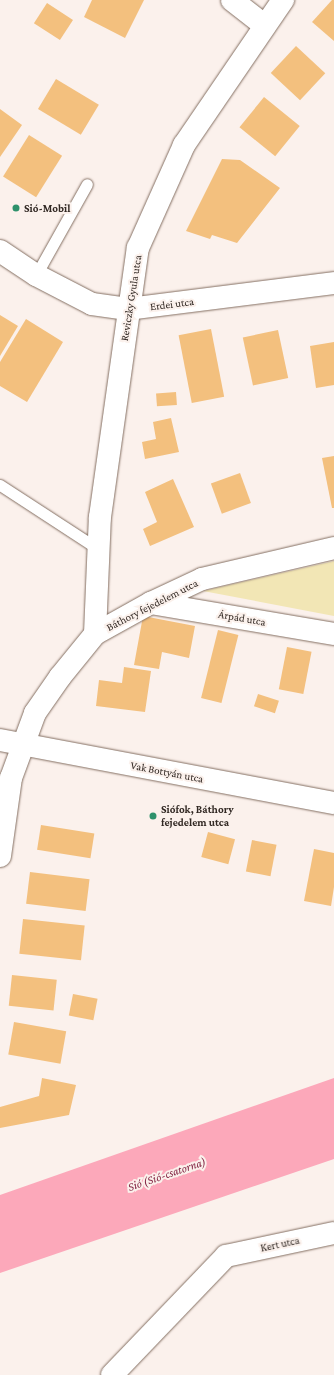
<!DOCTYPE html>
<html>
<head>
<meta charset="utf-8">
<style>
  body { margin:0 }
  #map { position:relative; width:334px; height:1375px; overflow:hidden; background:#fbf1ec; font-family:"Crimson Pro",serif }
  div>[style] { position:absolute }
  .green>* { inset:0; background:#f2e6b5 }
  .water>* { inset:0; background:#fca8ba }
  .building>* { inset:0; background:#f3c07e; transform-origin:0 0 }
  .roads { filter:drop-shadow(0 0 1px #846f62) drop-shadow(0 0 1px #846f62) }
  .lane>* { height:11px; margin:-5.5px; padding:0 5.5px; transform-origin:5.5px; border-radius:5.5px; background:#fff }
  .street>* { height:22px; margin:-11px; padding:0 11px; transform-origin:11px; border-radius:11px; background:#fff }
  .primary>* { height:22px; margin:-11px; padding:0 11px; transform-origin:11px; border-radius:11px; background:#fff }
  .dots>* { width:11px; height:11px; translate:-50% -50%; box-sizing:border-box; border:2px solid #fbf1ec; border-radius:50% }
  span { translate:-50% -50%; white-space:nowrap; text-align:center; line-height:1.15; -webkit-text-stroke:4px #fbf1ec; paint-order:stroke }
  .poi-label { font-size:11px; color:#312823; font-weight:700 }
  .left { translate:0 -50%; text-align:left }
  .street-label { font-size:11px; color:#312823 }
  .water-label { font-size:12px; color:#832443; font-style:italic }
</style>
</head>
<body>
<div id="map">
  <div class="green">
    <i style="clip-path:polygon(334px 561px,334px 616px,203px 591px)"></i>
  </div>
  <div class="water">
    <i style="clip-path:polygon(334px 1078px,334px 1159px,0 1273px,0 1195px)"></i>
  </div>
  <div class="building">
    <i style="clip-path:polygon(92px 0,144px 0,125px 38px,84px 17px)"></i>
    <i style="clip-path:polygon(332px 0,334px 0,334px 41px,312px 22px)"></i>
    <i style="left:47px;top:3px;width:31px;height:24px;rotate:33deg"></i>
    <i style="left:296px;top:46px;width:40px;height:37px;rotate:43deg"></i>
    <i style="left:56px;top:79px;width:50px;height:35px;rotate:31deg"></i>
    <i style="left:264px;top:97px;width:46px;height:39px;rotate:39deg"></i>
    <i style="clip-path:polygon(0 109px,22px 125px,0 157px)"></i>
    <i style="left:29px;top:135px;width:39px;height:49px;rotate:32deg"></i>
    <i style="clip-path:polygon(222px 159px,240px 160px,280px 188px,237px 243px,212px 235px,210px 239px,186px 231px)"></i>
    <i style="clip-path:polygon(0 315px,18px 326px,0 356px)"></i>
    <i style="clip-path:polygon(26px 319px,63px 342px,27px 402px,0 386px,0 362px)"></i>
    <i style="left:211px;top:329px;width:69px;height:33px;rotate:79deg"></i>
    <i style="left:278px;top:330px;width:49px;height:36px;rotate:78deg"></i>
    <i style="clip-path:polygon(334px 342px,334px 385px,316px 388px,310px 346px)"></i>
    <i style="left:176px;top:392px;width:13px;height:20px;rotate:86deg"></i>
    <i style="clip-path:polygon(171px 418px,179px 452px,145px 459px,142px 442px,156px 439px,153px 422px)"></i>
    <i style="clip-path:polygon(334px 456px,334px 508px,332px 508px,322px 458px)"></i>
    <i style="left:240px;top:473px;width:32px;height:31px;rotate:70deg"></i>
    <i style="clip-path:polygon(173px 479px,194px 527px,150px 546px,143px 529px,157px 522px,145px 492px)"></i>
    <i style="clip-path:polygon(143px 616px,195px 626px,189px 658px,162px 652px,159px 669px,134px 665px)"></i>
    <i style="left:218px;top:630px;width:21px;height:70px;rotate:14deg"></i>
    <i style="left:287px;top:647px;width:25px;height:43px;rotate:11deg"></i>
    <i style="clip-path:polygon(124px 667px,151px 671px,145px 712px,96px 706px,99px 680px,122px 683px)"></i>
    <i style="left:258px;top:694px;width:22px;height:13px;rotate:18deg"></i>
    <i style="left:41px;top:825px;width:54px;height:25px;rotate:9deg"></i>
    <i style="left:208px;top:832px;width:28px;height:26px;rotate:15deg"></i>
    <i style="left:252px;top:840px;width:25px;height:32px;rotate:11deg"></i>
    <i style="clip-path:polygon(314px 849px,334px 853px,334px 887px,331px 906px,304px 901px)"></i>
    <i style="left:30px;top:872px;width:60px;height:32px;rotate:7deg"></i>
    <i style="left:23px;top:919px;width:62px;height:35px;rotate:6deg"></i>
    <i style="left:12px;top:975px;width:45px;height:31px;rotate:6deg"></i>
    <i style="left:73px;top:994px;width:25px;height:22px;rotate:11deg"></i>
    <i style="left:14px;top:1022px;width:53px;height:33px;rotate:10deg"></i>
    <i style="clip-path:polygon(42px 1078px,76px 1085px,69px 1115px,0 1128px,0 1107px,39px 1096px)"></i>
  </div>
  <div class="roads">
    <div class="lane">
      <i style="left:36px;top:275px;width:104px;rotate:-60.7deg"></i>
      <i style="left:0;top:485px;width:117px;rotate:33.1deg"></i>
    </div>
    <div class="street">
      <i style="left:232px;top:0;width:41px;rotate:38deg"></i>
      <i style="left:0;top:251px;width:43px;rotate:33.7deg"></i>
      <i style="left:36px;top:275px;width:63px;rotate:27.4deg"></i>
      <i style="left:92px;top:304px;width:36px;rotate:8deg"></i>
      <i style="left:128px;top:309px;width:208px;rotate:-7.2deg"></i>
      <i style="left:151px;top:603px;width:186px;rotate:9.6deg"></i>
      <i style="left:95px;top:634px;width:117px;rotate:-87.6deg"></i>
      <i style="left:100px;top:517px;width:272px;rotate:-82deg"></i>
      <i style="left:138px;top:248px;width:113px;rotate:-65.9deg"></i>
      <i style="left:184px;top:145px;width:176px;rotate:-55.7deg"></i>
      <i style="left:0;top:856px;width:79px;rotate:-82deg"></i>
      <i style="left:11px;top:778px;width:69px;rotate:-69.7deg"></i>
      <i style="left:35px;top:713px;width:44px;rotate:-55.2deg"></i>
      <i style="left:60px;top:677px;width:55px;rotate:-50.9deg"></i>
      <i style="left:95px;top:634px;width:64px;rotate:-29deg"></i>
      <i style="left:151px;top:603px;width:56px;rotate:-25.2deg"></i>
      <i style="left:202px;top:579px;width:136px;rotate:-13.2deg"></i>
      <i style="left:112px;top:1375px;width:165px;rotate:-46.2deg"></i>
      <i style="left:226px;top:1256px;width:110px;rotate:-12deg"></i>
    </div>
    <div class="primary">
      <i style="left:0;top:740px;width:340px;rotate:10.7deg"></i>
    </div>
  </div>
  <div class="dots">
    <i style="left:16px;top:208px;background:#2e916b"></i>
    <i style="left:153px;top:816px;background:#2e916b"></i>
  </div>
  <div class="poi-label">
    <span class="left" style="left:24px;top:208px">Sió-Mobil</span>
    <span class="left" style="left:161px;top:816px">Siófok, Báthory<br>fejedelem utca</span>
  </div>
  <div class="street-label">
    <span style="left:131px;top:298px;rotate:-81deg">Reviczky Gyula utca</span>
    <span style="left:172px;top:304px;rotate:-7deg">Erdei utca</span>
    <span style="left:152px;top:605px;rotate:-27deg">Báthory fejedelem utca</span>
    <span style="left:242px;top:618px;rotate:10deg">Árpád utca</span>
    <span style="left:167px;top:772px;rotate:11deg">Vak Bottyán utca</span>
    <span style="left:280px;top:1244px;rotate:-12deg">Kert utca</span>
  </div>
  <div class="water-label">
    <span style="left:167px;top:1175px;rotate:-19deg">Sió (Sió-csatorna)</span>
  </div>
</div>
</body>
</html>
